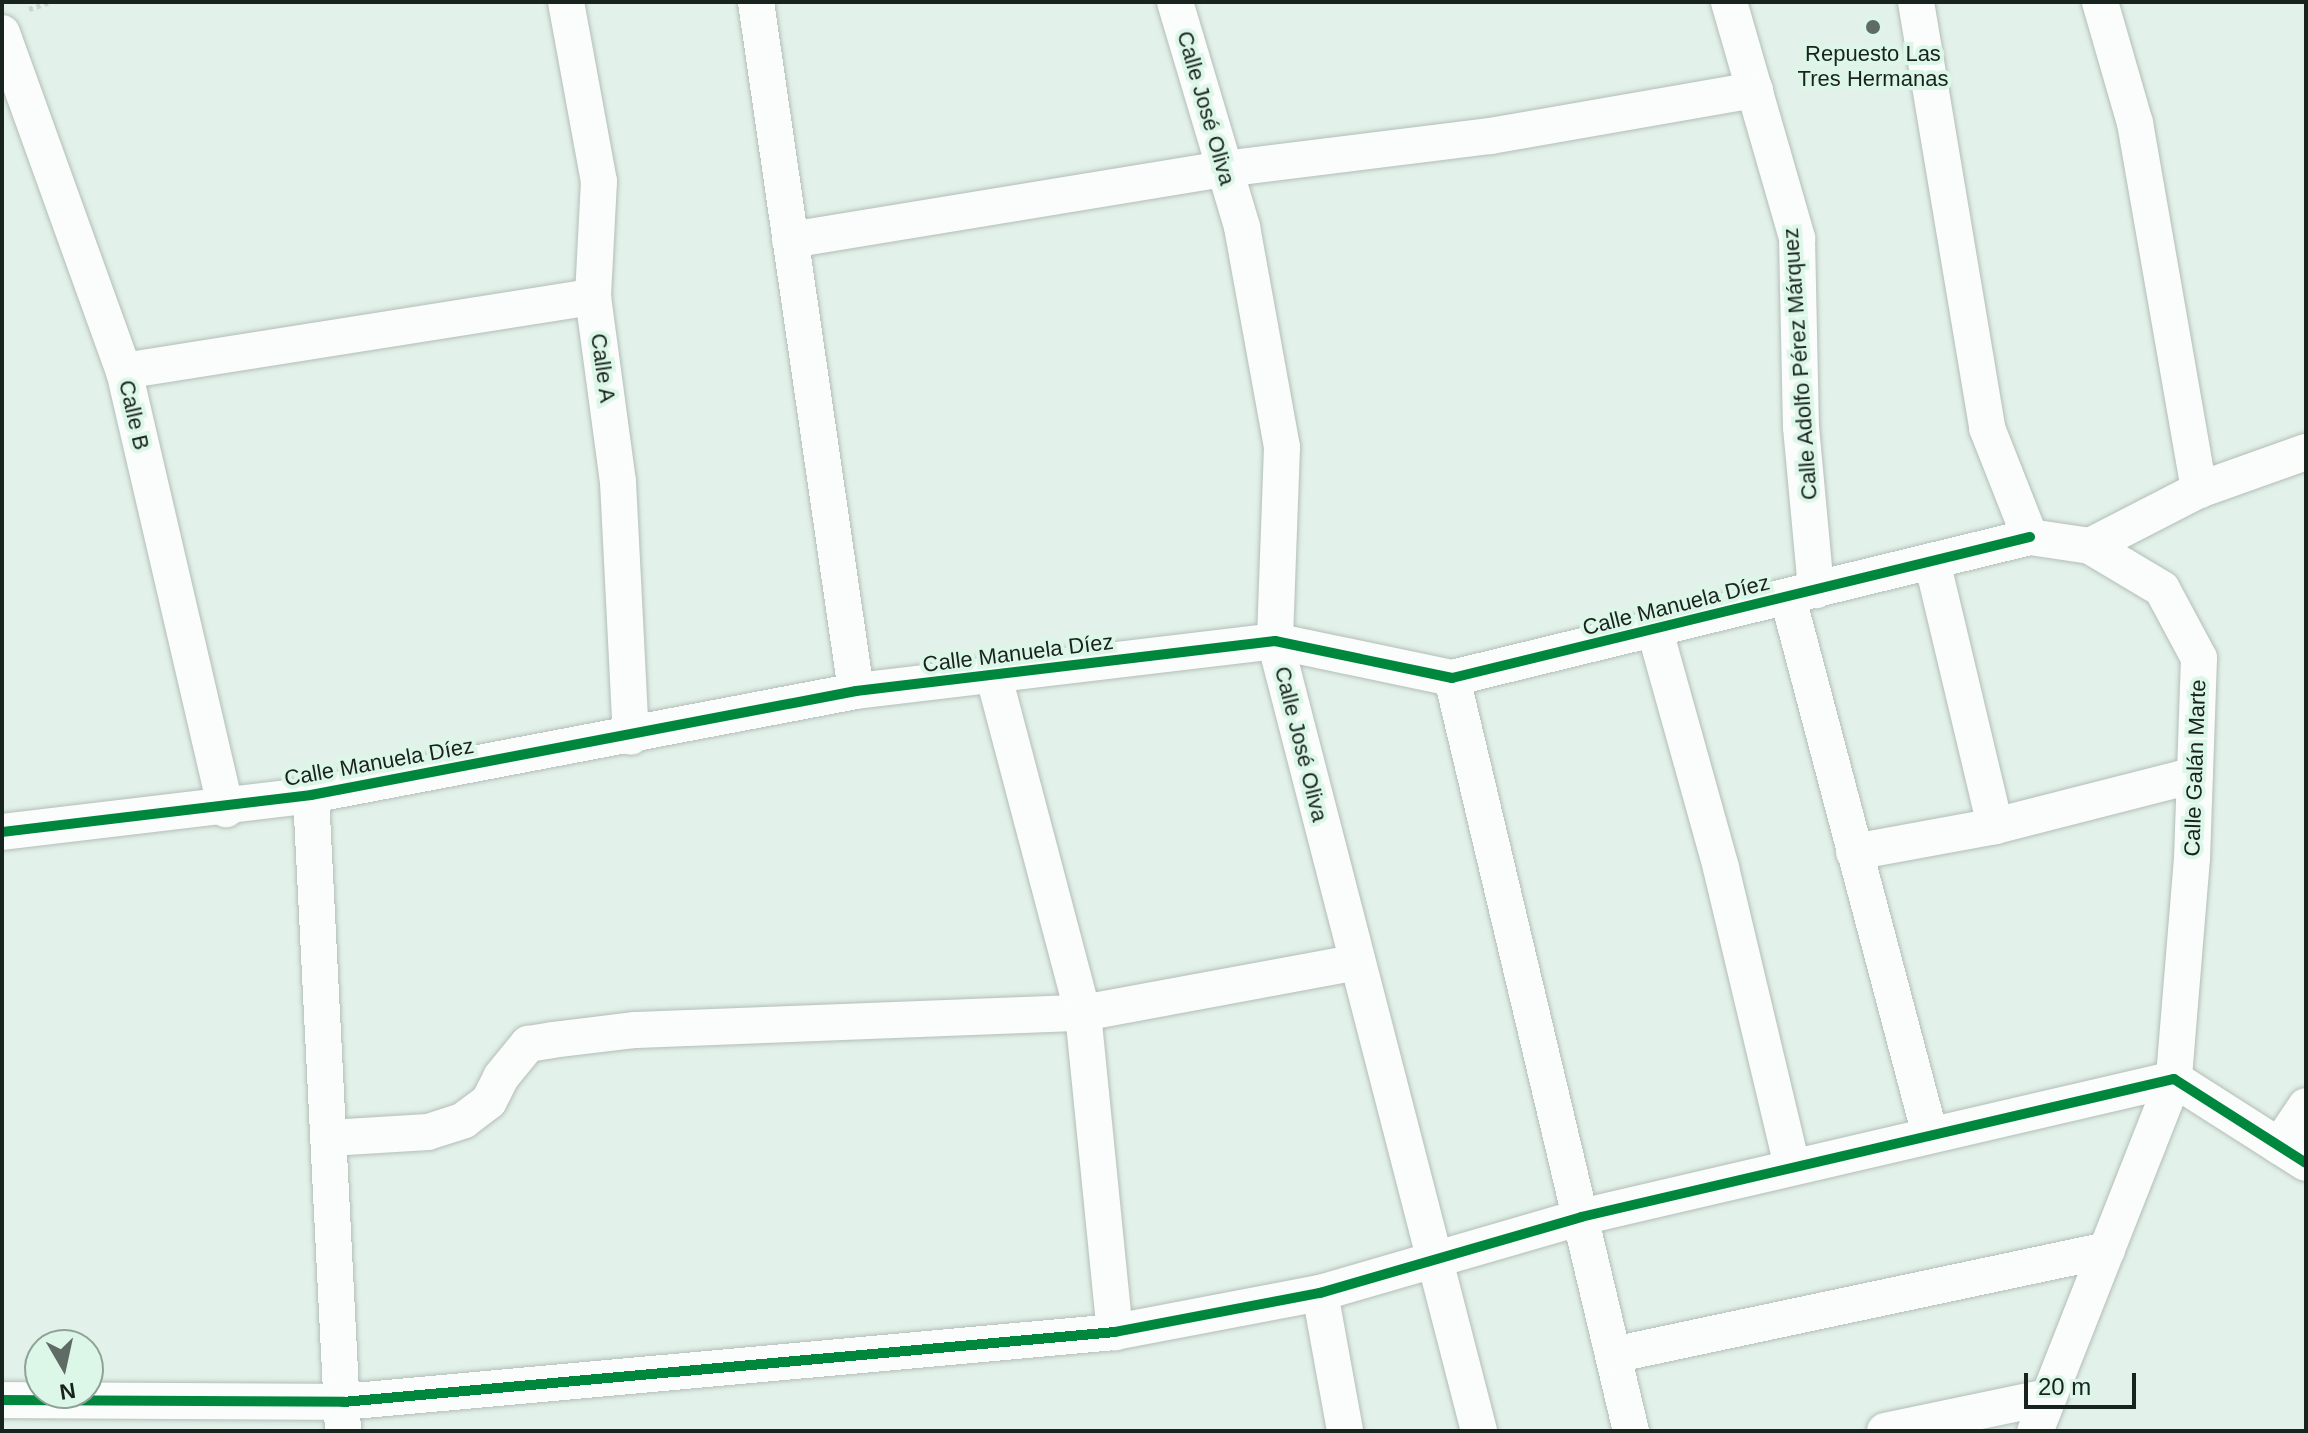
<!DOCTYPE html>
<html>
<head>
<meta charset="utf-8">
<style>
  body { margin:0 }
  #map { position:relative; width:2308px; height:1433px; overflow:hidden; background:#e2f1e9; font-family:Helvetica,sans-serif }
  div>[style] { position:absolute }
  .path>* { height:5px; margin-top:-2.5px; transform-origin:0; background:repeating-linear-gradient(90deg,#ced2d0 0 4px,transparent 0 8px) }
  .roads { filter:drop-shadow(0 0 2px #b3beb8) drop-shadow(0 0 2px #b3beb8) }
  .minor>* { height:36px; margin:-18px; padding:0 18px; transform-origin:18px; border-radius:18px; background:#fbfdfc }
  .cycleway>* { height:10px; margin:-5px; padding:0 5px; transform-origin:5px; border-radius:5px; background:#00873e }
  .dots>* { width:22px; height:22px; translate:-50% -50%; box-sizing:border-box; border:4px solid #dcf7e8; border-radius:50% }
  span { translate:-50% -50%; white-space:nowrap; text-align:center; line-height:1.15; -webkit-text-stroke:8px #dcf7e8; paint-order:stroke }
  .poi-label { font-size:22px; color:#19231e }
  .street-label { font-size:22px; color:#19231e }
  .frame { position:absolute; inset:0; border:4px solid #19231e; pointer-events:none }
  .north { position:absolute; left:24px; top:1329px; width:80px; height:80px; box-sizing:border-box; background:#dcf7e8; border:2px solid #8ea297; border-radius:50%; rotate:171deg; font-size:22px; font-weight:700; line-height:32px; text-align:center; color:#19231e }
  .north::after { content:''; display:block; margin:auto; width:28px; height:36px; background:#5f6b65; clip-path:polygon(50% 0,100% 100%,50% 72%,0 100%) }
  .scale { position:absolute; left:2024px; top:1373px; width:112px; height:36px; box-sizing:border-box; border:4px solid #19231e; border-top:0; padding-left:10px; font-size:24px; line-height:28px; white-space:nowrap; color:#19231e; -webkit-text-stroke:6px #dcf7e8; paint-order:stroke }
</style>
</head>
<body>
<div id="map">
  <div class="path">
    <i style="left:29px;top:9px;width:22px;rotate:-18deg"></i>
  </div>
  <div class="roads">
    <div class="minor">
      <i style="left:566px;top:2px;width:182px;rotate:79.6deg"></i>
      <i style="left:599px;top:181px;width:116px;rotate:93deg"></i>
      <i style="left:593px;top:297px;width:187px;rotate:82.3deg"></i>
      <i style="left:618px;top:482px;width:255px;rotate:87.1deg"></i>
      <i style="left:756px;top:2px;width:696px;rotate:81.74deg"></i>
      <i style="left:1175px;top:2px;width:235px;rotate:73.4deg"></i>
      <i style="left:1242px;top:227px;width:224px;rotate:79.7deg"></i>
      <i style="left:1282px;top:447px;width:194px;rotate:92.1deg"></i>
      <i style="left:1275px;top:641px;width:816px;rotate:75.52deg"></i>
      <i style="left:1729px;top:2px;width:246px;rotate:73.9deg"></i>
      <i style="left:1797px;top:238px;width:189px;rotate:88.8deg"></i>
      <i style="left:1801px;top:427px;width:164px;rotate:84.7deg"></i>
      <i style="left:1916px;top:2px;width:432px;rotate:80.5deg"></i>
      <i style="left:1987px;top:428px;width:117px;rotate:68.5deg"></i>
      <i style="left:2030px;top:537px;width:61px;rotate:8.5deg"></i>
      <i style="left:2090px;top:546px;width:84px;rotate:30.8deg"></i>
      <i style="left:2162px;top:589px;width:78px;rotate:61.8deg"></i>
      <i style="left:2199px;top:658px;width:200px;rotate:92deg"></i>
      <i style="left:2192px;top:858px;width:222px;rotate:94.7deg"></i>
      <i style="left:2174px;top:1079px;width:378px;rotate:111.5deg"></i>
      <i style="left:2100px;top:2px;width:126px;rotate:73.9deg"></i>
      <i style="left:2135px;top:123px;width:373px;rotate:80.1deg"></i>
      <i style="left:2px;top:33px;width:359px;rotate:70.2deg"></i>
      <i style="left:124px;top:371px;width:450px;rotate:76.9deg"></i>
      <i style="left:790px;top:240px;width:441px;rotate:-9.3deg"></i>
      <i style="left:1225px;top:169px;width:268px;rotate:-7.1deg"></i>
      <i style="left:1491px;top:136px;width:268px;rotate:-9.9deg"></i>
      <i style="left:124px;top:371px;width:475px;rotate:-9deg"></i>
      <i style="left:2090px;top:546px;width:123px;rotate:-27.2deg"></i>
      <i style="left:2199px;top:490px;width:114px;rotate:-19.6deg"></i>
      <i style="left:1932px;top:561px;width:272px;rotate:76.6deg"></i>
      <i style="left:1788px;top:598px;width:555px;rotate:75.19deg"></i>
      <i style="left:1655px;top:631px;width:246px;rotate:74.4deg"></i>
      <i style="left:1721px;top:868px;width:306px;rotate:76.6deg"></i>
      <i style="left:994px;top:677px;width:348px;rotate:75.2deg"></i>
      <i style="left:1083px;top:1013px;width:321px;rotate:84.3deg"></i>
      <i style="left:1452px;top:678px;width:774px;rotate:76.63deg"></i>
      <i style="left:311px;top:795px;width:637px;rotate:87.12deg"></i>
      <i style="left:2px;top:832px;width:311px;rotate:-6.8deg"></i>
      <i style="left:311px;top:795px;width:555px;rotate:-10.8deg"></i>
      <i style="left:856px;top:691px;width:422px;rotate:-6.8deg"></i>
      <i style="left:1275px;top:641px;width:181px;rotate:11.8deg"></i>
      <i style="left:1452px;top:678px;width:595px;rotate:-13.71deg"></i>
      <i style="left:1854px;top:852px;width:143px;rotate:-10.4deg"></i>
      <i style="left:1995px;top:826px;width:206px;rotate:-14.3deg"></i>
      <i style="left:330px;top:1138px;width:98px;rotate:-3.5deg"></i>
      <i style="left:428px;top:1132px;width:38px;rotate:-18deg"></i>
      <i style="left:464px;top:1120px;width:31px;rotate:-37deg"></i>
      <i style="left:489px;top:1101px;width:27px;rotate:-63deg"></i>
      <i style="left:501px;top:1077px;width:43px;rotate:-50.7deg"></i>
      <i style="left:528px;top:1044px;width:24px;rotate:-9deg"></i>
      <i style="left:552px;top:1040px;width:84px;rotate:-6.9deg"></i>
      <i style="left:635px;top:1030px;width:448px;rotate:-2.2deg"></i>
      <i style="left:1083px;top:1013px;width:279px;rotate:-10.5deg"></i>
      <i style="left:2279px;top:1146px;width:48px;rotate:-56deg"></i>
      <i style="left:1320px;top:1293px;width:140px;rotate:79.7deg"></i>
      <i style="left:1613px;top:1355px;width:505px;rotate:-12deg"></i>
      <i style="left:2px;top:1400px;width:341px;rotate:0.3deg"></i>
      <i style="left:343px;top:1402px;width:775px;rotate:-5.18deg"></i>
      <i style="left:1115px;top:1332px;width:209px;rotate:-10.8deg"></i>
      <i style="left:1320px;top:1293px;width:272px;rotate:-16.2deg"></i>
      <i style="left:1581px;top:1217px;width:609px;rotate:-13.1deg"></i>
      <i style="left:2174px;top:1079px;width:156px;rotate:32.5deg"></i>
      <i style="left:1885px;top:1431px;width:167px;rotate:-11.8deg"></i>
    </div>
  </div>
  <div class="cycleway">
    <i style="left:2px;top:832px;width:311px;rotate:-6.8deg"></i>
    <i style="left:311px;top:795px;width:555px;rotate:-10.8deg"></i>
    <i style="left:856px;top:691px;width:422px;rotate:-6.8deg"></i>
    <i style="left:1275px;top:641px;width:181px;rotate:11.8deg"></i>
    <i style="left:1452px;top:678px;width:595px;rotate:-13.71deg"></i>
    <i style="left:2px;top:1400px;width:341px;rotate:0.3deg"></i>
    <i style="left:343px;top:1402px;width:775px;rotate:-5.18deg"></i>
    <i style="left:1115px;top:1332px;width:209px;rotate:-10.8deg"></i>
    <i style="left:1320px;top:1293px;width:272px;rotate:-16.2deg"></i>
    <i style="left:1581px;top:1217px;width:609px;rotate:-13.1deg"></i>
    <i style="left:2174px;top:1079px;width:156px;rotate:32.5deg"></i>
  </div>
  <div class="dots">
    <i style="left:1873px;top:27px;background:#5f6b65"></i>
  </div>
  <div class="poi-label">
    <span style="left:1873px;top:66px">Repuesto Las<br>Tres Hermanas</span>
  </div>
  <div class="street-label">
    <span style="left:1206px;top:108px;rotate:74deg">Calle José Oliva</span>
    <span style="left:1800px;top:364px;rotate:-94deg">Calle Adolfo Pérez Márquez</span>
    <span style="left:603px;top:368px;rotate:82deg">Calle A</span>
    <span style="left:134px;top:415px;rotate:77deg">Calle B</span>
    <span style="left:1676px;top:605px;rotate:-14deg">Calle Manuela Díez</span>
    <span style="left:1018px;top:653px;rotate:-7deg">Calle Manuela Díez</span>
    <span style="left:1301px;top:744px;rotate:76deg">Calle José Oliva</span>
    <span style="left:379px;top:762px;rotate:-10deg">Calle Manuela Díez</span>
    <span style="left:2195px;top:768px;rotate:-88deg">Calle Galán Marte</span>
  </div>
  <div class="frame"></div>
  <div class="north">N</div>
  <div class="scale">20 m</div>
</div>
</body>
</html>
